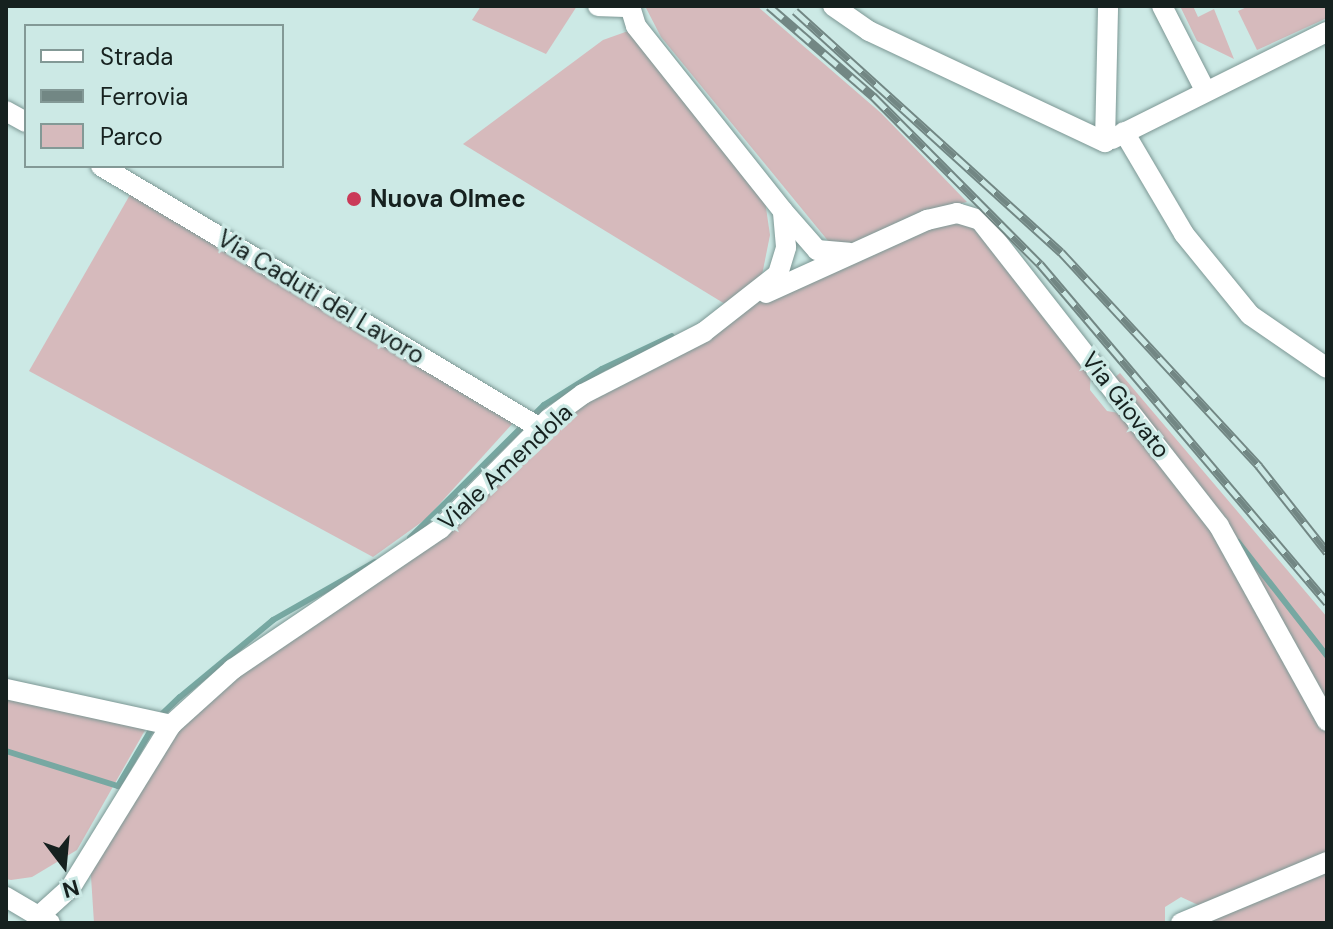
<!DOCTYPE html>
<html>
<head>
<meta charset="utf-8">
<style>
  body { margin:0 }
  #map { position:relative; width:1333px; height:929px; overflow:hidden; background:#cce9e5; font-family:"DM Sans",sans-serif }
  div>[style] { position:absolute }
  .green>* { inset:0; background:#d6babc }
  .stream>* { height:6px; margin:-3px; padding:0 3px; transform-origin:3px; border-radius:3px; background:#77a8a2 }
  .roads { filter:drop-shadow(0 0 2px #7c9794) drop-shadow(0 0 2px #7c9794) }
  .minor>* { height:20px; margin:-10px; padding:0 10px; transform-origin:10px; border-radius:10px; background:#fff }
  .rail>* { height:9px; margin-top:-4.5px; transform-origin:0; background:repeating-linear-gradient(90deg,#cce9e5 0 18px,#728784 0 36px); box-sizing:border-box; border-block:2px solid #728784 }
  .dots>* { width:22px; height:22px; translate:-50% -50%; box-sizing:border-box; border:4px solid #cce9e5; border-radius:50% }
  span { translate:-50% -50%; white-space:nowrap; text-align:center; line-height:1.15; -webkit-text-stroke:7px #cce9e5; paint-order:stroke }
  .poi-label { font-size:24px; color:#16211f; font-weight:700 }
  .left { translate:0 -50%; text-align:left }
  .street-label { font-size:24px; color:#16211f }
  .frame { position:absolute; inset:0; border:8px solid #16211f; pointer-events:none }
  .legend { position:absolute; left:24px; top:24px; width:260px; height:144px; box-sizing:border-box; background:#cce9e5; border:2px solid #839996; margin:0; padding:10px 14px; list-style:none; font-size:24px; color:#16211f }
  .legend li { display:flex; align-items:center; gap:16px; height:40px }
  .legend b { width:40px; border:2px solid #839996 }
  .north { position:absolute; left:24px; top:825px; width:80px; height:80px; -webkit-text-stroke:6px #cce9e5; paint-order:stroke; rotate:164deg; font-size:22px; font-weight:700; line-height:32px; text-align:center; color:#16211f }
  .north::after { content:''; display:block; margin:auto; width:28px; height:36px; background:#16211f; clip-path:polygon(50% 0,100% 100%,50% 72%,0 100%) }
</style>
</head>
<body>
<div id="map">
  <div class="green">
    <i style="clip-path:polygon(481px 6px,577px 6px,546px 54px,472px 20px)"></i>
    <i style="clip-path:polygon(645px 6px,757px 6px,881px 113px,967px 202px,933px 209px,858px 245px,829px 242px,661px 37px)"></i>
    <i style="clip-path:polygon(1180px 6px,1193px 6px,1198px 17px,1214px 9px,1234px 59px,1197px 41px)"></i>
    <i style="clip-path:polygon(1249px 6px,1327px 6px,1327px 18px,1257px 50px,1238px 11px)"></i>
    <i style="clip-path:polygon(631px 30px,765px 201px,770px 235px,762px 275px,725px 304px,463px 144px,603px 40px)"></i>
    <i style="clip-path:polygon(131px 193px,513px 423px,426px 519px,373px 557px,29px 371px)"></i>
    <i style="clip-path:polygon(968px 216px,1091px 365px,1090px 390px,1107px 411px,1130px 415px,1182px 482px,1327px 727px,1327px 859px,1211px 911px,1181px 897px,1165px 907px,1165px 923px,94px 923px,90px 861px,173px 726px,235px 671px,400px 564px,551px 421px,753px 302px,850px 256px)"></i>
    <i style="clip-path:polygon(1120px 373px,1327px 617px,1327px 711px,1280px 626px,1112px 380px)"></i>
    <i style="clip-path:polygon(6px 695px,148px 725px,77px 850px,32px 877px,11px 880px,6px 879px)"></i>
    <i style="clip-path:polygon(1327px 865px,1327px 923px,1190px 923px)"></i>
  </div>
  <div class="stream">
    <i style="left:410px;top:538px;width:189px;rotate:-44.8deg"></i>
    <i style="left:544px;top:405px;width:68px;rotate:-31.8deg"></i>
    <i style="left:602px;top:369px;width:77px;rotate:-25.2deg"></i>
    <i style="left:1238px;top:542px;width:145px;rotate:52deg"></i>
    <i style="left:6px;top:751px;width:117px;rotate:17.4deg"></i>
    <i style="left:118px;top:786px;width:79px;rotate:-59.5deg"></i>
    <i style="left:158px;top:718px;width:30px;rotate:-44deg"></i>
    <i style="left:180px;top:697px;width:121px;rotate:-39.6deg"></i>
    <i style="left:273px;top:620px;width:117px;rotate:-29.6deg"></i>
  </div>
  <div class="roads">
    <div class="minor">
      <i style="left:598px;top:6px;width:32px;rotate:2deg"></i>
      <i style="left:833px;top:6px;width:44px;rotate:34.8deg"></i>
      <i style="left:869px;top:31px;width:261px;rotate:25.2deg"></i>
      <i style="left:1162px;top:6px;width:94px;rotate:62.9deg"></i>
      <i style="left:6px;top:111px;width:23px;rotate:29deg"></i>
      <i style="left:1124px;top:132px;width:118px;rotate:59.5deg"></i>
      <i style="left:1184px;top:234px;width:104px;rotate:50.8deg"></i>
      <i style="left:1250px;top:315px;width:93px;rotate:34.5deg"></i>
      <i style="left:1112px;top:139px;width:240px;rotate:-26.5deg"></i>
      <i style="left:1105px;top:142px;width:136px;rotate:-88.7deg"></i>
      <i style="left:101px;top:166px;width:511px;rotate:30.83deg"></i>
      <i style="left:783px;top:211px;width:52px;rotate:48.9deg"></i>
      <i style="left:817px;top:250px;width:32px;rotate:5deg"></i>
      <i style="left:766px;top:293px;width:177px;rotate:-24.4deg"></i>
      <i style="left:927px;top:220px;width:31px;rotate:-13deg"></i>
      <i style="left:957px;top:213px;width:24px;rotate:17deg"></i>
      <i style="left:980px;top:220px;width:388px;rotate:52deg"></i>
      <i style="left:1219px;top:526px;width:223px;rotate:61deg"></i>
      <i style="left:6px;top:689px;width:169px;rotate:12.3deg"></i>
      <i style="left:6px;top:897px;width:51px;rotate:30.6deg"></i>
      <i style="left:39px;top:916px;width:43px;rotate:-42.2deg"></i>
      <i style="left:71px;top:887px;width:190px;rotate:-58.3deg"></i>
      <i style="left:171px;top:725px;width:84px;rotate:-42.1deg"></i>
      <i style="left:233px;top:669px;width:250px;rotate:-34.1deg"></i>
      <i style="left:440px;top:529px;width:155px;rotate:-45.3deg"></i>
      <i style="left:549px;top:419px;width:42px;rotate:-36.3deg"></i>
      <i style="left:583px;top:394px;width:136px;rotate:-27.1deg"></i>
      <i style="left:704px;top:332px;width:94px;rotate:-38.1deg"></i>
      <i style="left:778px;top:274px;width:28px;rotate:-73deg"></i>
      <i style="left:786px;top:247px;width:36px;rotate:-95deg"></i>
      <i style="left:783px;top:211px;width:236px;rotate:-128.5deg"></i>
      <i style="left:636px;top:26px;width:21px;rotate:-107deg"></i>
      <i style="left:1181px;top:923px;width:158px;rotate:-22.7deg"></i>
    </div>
  </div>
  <div class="rail">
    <i style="left:769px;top:6px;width:138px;rotate:40.9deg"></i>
    <i style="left:873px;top:96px;width:237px;rotate:45.2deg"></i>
    <i style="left:1040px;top:264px;width:444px;rotate:49.7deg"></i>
    <i style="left:795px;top:11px;width:359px;rotate:42.2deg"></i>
    <i style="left:1061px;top:252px;width:292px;rotate:47.2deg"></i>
    <i style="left:1259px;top:466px;width:110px;rotate:51.7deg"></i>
  </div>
  <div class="dots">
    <i style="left:354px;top:199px;background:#ca3a58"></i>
  </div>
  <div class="poi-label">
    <span class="left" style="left:370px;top:199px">Nuova Olmec</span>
  </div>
  <div class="street-label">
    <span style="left:321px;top:297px;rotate:31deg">Via Caduti del Lavoro</span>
    <span style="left:1126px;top:405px;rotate:52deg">Via Giovato</span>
    <span style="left:505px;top:467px;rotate:-43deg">Viale Amendola</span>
  </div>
  <div class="frame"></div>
  <ul class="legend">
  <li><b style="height:10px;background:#fff"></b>Strada</li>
  <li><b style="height:10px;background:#728784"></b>Ferrovia</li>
  <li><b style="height:22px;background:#d6babc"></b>Parco</li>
  </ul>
  <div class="north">N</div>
</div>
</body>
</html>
